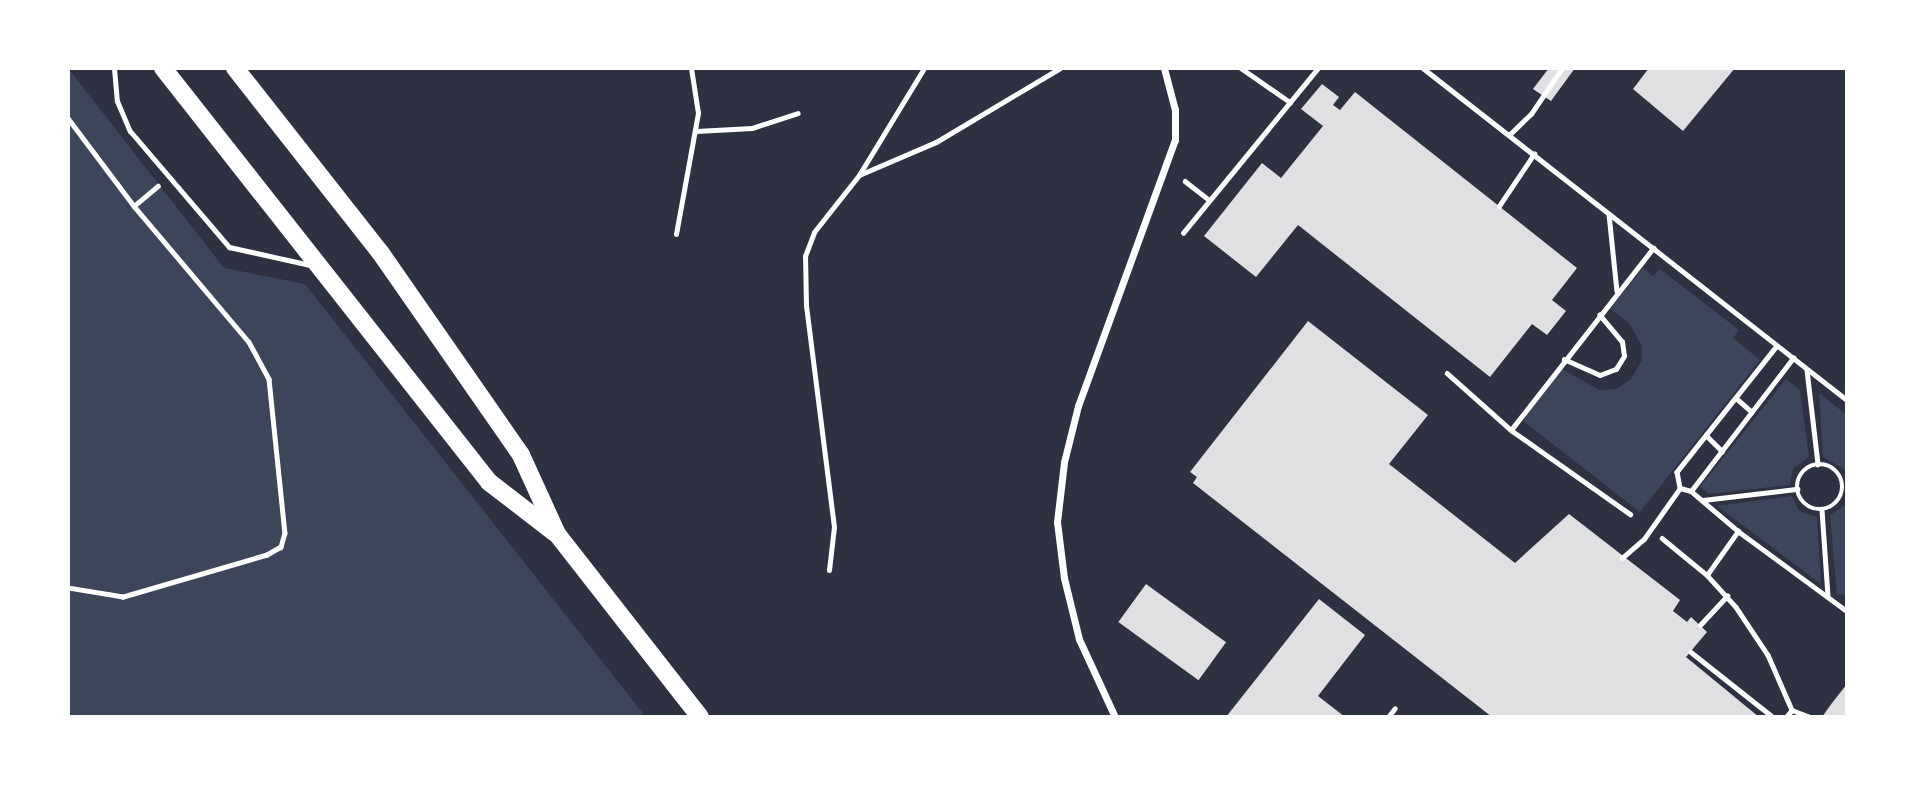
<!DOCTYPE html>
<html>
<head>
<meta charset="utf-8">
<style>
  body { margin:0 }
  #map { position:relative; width:1915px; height:785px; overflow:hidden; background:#2d3142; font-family:"Fira Sans Condensed",sans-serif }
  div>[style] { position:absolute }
  .green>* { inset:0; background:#3c4559 }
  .building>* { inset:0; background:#e0e0e3; transform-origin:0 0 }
  .path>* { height:4.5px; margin:-2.25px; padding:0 2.25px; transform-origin:2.25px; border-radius:2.25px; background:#fff }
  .path>.ring { margin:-2.25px; padding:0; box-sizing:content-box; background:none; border:4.5px solid #fff; border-radius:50% }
  .service>* { height:5px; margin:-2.5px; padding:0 2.5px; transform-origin:2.5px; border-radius:2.5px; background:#fff }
  .minor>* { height:7px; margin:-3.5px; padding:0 3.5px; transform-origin:3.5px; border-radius:3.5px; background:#fff }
  .primary>* { height:18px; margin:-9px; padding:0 9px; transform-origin:9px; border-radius:9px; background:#fff }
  span { translate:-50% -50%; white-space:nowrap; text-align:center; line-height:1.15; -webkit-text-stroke:5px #fff; paint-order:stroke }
  .frame { position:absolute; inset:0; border:70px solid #fff; pointer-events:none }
</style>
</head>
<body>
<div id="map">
  <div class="green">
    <i style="clip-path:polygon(68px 68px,224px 268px,305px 284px,646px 717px,68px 717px)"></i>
    <i style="clip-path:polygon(1643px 268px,1653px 276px,1660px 269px,1739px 330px,1733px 338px,1760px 360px,1640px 512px,1523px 421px,1562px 369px,1599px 390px,1616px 389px,1631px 379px,1642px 360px,1642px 346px,1629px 323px,1610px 309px)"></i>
    <i style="clip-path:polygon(1786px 379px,1800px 390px,1809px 457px,1793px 469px,1790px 485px,1709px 494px,1700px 487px)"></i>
    <i style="clip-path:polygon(1819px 393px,1847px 415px,1847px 471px,1823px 457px)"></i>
    <i style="clip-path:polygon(1792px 496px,1799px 511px,1817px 517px,1821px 584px,1717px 506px)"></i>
    <i style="clip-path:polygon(1847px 504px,1847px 594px,1837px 595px,1830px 515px)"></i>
  </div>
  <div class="building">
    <i style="clip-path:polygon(1549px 68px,1575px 68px,1551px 101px,1533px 89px)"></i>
    <i style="clip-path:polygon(1649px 68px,1735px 68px,1683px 131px,1633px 89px)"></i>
    <i style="clip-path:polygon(1322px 84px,1339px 97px,1333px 105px,1340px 110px,1355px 92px,1577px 268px,1552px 300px,1566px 311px,1547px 335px,1532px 324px,1490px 377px,1298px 225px,1256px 277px,1204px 236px,1262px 163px,1281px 178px,1323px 126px,1301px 109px)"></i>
    <i style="clip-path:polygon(1308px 321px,1428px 415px,1389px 464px,1515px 563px,1569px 514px,1680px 600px,1673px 611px,1687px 622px,1691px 617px,1707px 632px,1686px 657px,1759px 717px,1492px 717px,1193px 483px,1197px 477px,1190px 472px)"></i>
    <i style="left:1146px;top:584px;width:99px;height:47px;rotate:36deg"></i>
    <i style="clip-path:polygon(1319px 599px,1365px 635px,1318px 696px,1345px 717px,1226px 717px)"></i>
    <i style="clip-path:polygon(1847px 684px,1847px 717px,1822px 717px,1832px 703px)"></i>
  </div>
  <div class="path">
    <i style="left:1241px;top:68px;width:60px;rotate:34.8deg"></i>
    <i style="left:1423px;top:68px;width:539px;rotate:38.06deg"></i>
    <i style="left:68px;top:118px;width:110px;rotate:53.1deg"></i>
    <i style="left:134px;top:206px;width:178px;rotate:49.8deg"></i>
    <i style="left:249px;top:342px;width:42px;rotate:61.6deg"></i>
    <i style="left:269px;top:379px;width:155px;rotate:84.1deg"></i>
    <i style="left:285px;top:533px;width:15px;rotate:106deg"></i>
    <i style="left:281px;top:547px;width:16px;rotate:150deg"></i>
    <i style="left:267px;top:555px;width:150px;rotate:163.7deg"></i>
    <i style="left:123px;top:597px;width:56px;rotate:-170.7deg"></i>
    <i style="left:1509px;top:135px;width:30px;rotate:-44deg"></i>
    <i style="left:1531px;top:114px;width:55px;rotate:-56deg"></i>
    <i style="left:1185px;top:181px;width:29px;rotate:38deg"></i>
    <i style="left:134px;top:206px;width:31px;rotate:-40deg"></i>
    <i style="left:1499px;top:206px;width:63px;rotate:-56.1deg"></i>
    <i style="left:1609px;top:214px;width:77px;rotate:84.1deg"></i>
    <i style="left:1183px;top:233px;width:213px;rotate:-50.7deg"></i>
    <i style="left:1777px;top:346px;width:161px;rotate:128.4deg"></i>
    <i style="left:1677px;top:472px;width:16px;rotate:79deg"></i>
    <i style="left:1680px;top:488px;width:11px;rotate:15deg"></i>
    <i style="left:1691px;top:491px;width:62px;rotate:40.4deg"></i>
    <i style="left:1738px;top:531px;width:135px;rotate:36.3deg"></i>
    <i style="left:1564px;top:359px;width:39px;rotate:24deg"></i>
    <i style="left:1600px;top:375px;width:17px;rotate:-21deg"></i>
    <i style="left:1616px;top:369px;width:15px;rotate:-58deg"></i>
    <i style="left:1624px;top:356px;width:14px;rotate:-98deg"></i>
    <i style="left:1622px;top:342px;width:35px;rotate:-130deg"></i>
    <i style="left:1807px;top:370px;width:95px;rotate:83.3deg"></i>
    <i style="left:1447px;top:373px;width:86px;rotate:41.7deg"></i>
    <i style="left:1511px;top:430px;width:146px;rotate:35.2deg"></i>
    <i style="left:1736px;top:398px;width:21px;rotate:41deg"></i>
    <i style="left:1511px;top:430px;width:231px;rotate:-52deg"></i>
    <i style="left:1706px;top:435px;width:23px;rotate:45deg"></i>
    <i class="ring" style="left:1797px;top:464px;width:41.5px;height:41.5px"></i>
    <i style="left:1691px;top:491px;width:168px;rotate:-52.5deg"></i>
    <i style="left:1703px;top:500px;width:95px;rotate:-6.7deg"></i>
    <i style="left:1822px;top:510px;width:86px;rotate:86deg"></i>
    <i style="left:1662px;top:538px;width:58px;rotate:39.4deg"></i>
    <i style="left:1707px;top:575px;width:43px;rotate:47.8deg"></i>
    <i style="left:1736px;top:607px;width:58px;rotate:56.3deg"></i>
    <i style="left:1768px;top:655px;width:60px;rotate:66.4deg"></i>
    <i style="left:1622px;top:558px;width:29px;rotate:-41deg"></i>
    <i style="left:1644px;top:539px;width:62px;rotate:-54.8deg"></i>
    <i style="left:1707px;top:575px;width:54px;rotate:-54.8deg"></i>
    <i style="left:1700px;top:625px;width:40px;rotate:-47deg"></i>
    <i style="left:1691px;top:652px;width:105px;rotate:38.4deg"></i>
    <i style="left:1786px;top:717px;width:9px;rotate:-49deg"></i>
    <i style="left:1792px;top:710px;width:19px;rotate:21deg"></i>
  </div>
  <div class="service">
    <i style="left:114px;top:68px;width:33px;rotate:85deg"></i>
    <i style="left:117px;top:101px;width:33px;rotate:67deg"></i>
    <i style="left:130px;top:131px;width:153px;rotate:49.5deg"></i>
    <i style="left:229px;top:247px;width:83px;rotate:12.5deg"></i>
    <i style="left:696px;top:131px;width:56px;rotate:-3.1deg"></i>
    <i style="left:752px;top:128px;width:48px;rotate:-18.1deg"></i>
    <i style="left:859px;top:175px;width:125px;rotate:-58.7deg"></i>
    <i style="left:676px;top:234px;width:123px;rotate:-79.7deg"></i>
    <i style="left:698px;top:113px;width:46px;rotate:-98.8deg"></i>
    <i style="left:829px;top:570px;width:43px;rotate:-83.4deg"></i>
    <i style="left:834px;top:527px;width:223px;rotate:-97.2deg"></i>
    <i style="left:806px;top:306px;width:50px;rotate:-91.1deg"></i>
    <i style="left:805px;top:256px;width:26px;rotate:-69deg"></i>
    <i style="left:814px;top:232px;width:73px;rotate:-51.7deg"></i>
    <i style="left:859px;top:175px;width:84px;rotate:-23.2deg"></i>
    <i style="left:936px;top:142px;width:144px;rotate:-30.8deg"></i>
    <i style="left:1388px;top:717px;width:11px;rotate:-52deg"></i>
  </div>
  <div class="minor">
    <i style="left:1115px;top:717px;width:86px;rotate:-114.8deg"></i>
    <i style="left:1079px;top:639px;width:63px;rotate:-103.8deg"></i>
    <i style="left:1064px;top:578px;width:56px;rotate:-97.1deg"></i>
    <i style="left:1057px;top:522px;width:60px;rotate:-83.3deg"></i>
    <i style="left:1064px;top:462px;width:58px;rotate:-76deg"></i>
    <i style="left:1078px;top:406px;width:283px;rotate:-70deg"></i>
    <i style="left:1175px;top:140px;width:30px;rotate:-90deg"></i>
    <i style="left:1175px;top:110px;width:43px;rotate:-104.7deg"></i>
  </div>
  <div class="primary">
    <i style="left:163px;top:68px;width:527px;rotate:51.78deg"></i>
    <i style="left:489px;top:482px;width:82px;rotate:37.6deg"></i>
    <i style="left:235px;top:68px;width:234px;rotate:51.8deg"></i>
    <i style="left:380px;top:252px;width:247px;rotate:55.2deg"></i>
    <i style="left:521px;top:455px;width:87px;rotate:65.5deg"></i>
    <i style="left:557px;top:534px;width:232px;rotate:52deg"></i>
  </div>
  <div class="frame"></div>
</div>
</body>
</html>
